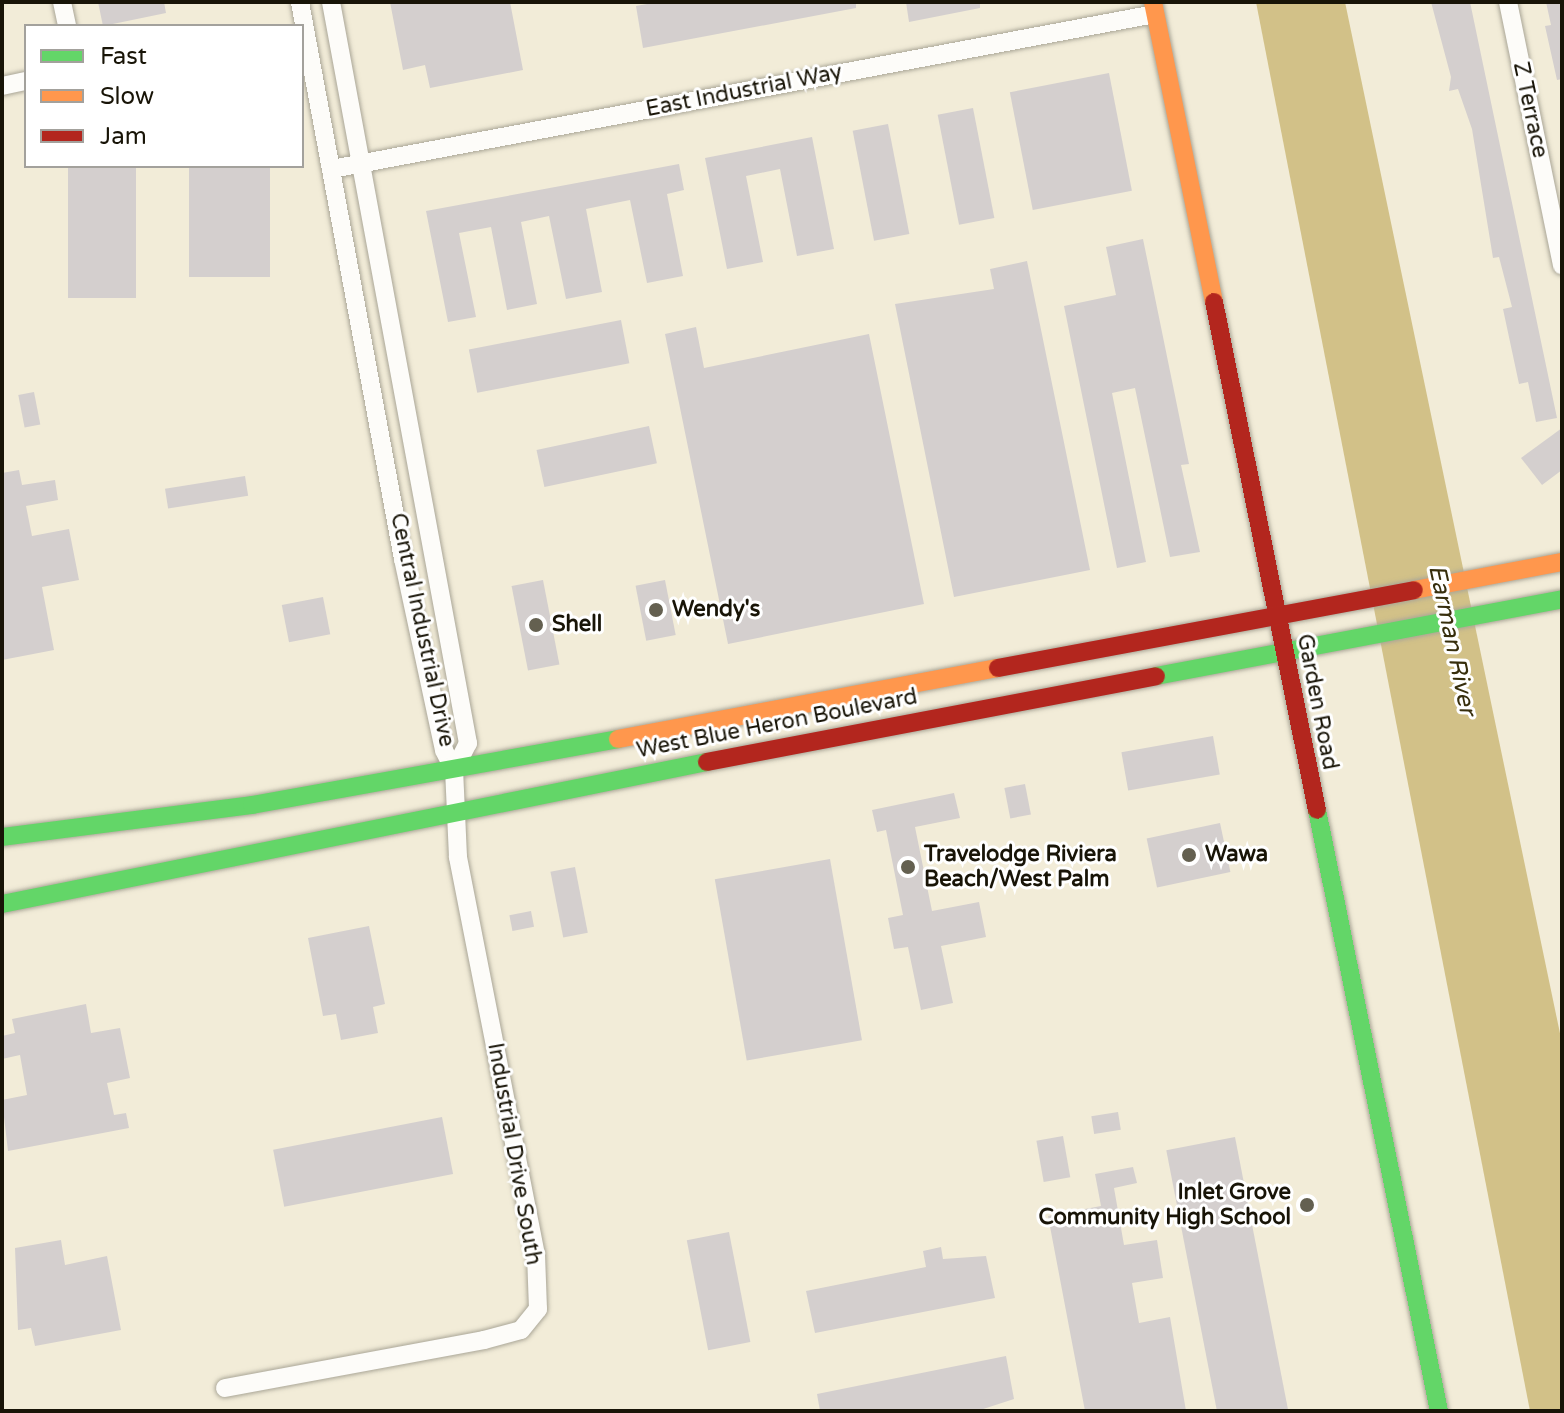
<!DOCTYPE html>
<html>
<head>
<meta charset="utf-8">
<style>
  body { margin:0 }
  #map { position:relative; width:1564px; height:1413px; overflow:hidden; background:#f2ecd8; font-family:"Varela Round",sans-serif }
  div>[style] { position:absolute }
  .water>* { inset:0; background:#d2c188 }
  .building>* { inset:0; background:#d4cfce; transform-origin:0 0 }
  .roads { filter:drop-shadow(0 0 2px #aaa697) drop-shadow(0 0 2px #aaa697) }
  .street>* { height:18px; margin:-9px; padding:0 9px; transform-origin:9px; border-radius:9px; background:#fdfcf9 }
  .fast>* { height:18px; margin:-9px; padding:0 9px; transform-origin:9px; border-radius:9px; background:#63d668 }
  .slow>* { height:18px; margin:-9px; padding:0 9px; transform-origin:9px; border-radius:9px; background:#ff974d }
  .jam>* { height:18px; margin:-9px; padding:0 9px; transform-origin:9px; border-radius:9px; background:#b3261e }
  .dots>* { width:22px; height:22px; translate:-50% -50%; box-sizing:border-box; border:4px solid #fff; border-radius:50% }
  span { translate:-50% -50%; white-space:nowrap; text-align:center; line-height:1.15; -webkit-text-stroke:6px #fff; paint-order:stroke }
  .street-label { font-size:22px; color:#181407 }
  .poi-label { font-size:22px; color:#181407; font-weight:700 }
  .left { translate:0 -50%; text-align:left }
  .right { translate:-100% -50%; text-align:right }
  .water-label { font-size:24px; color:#372e0c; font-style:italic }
  .frame { position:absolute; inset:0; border:4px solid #181407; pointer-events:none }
  .legend { position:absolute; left:24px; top:24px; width:280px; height:144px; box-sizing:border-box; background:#fff; border:2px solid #a3a19c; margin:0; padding:10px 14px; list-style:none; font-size:24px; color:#181407 }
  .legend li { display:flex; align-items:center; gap:16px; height:40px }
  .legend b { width:40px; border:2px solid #a3a19c }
</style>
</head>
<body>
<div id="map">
  <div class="water">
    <i style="clip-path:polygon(1256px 2px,1345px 2px,1562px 1043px,1562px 1411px,1530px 1411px)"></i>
  </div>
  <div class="building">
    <i style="clip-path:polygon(98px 2px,164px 2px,166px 13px,103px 26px)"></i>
    <i style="clip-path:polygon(390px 2px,510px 2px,523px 70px,430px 88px,425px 65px,403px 70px)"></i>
    <i style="clip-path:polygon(658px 2px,856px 2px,856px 8px,643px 48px,636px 6px)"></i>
    <i style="clip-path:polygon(906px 2px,980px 2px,980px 8px,909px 22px)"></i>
    <i style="clip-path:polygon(1431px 2px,1470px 2px,1557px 418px,1536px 422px,1528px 382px,1519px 384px,1503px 309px,1512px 307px,1499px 257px,1493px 258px,1472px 129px,1458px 89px,1449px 91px,1451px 77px)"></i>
    <i style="clip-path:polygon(1546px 2px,1562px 2px,1562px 79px,1557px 80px,1545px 26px,1551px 25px)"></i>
    <i style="left:1109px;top:73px;width:120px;height:101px;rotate:79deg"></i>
    <i style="left:973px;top:108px;width:112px;height:36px;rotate:79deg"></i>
    <i style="left:888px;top:124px;width:112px;height:36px;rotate:79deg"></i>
    <i style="clip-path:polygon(812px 137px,834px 249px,797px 256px,780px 169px,746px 176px,763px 262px,727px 269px,705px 158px)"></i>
    <i style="clip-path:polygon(679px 164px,684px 190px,667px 194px,683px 276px,647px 283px,630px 200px,615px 203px,586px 209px,602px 292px,566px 299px,549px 216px,521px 222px,537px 304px,507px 310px,491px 227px,459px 233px,476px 317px,448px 322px,426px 211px)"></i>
    <i style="left:68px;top:166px;width:68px;height:132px"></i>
    <i style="left:189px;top:166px;width:81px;height:111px"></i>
    <i style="clip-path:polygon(1143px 239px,1189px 464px,1181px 465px,1200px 552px,1170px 557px,1135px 388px,1112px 393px,1146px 562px,1117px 568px,1064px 306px,1116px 295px,1106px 247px)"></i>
    <i style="clip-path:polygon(1027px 261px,1090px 570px,954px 597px,895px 304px,994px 289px,990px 269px)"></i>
    <i style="left:621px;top:320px;width:44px;height:155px;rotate:79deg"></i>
    <i style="clip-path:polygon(696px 327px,704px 368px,869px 334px,924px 604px,728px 644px,665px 334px)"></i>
    <i style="left:34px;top:392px;width:33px;height:16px;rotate:79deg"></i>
    <i style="left:649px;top:426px;width:38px;height:115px;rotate:78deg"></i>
    <i style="clip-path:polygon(1562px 428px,1562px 470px,1542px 485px,1521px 458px)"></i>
    <i style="clip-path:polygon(19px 470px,22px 485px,55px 480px,58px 500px,26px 506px,32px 536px,69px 529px,79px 580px,42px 587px,54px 650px,2px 660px,2px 473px)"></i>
    <i style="left:245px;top:476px;width:20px;height:81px;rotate:81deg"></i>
    <i style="left:543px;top:580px;width:86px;height:32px;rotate:79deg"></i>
    <i style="left:665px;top:580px;width:56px;height:30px;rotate:79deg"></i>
    <i style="left:323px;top:597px;width:38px;height:42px;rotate:79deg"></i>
    <i style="left:1213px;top:736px;width:39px;height:93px;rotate:80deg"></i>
    <i style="left:1025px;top:784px;width:31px;height:21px;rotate:79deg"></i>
    <i style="clip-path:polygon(954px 793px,960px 818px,915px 827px,932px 911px,979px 902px,986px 937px,941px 946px,953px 1003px,921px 1010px,908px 947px,894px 949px,888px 918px,903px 915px,886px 830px,877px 832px,872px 810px)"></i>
    <i style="left:1220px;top:823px;width:50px;height:75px;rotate:78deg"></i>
    <i style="left:830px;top:859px;width:184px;height:117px;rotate:80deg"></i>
    <i style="left:575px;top:867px;width:67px;height:25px;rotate:79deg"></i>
    <i style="left:531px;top:911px;width:16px;height:22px;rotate:79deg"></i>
    <i style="clip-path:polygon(369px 926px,385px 1004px,373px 1007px,378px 1033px,341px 1040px,336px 1014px,323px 1016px,308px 938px)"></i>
    <i style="clip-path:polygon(86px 1004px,91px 1033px,120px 1028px,130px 1078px,107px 1083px,114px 1115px,126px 1113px,129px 1128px,8px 1151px,2px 1100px,27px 1095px,20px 1055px,2px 1059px,2px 1036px,15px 1033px,12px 1019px)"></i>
    <i style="left:1118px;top:1112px;width:18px;height:27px;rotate:81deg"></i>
    <i style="left:442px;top:1117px;width:58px;height:172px;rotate:79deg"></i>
    <i style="left:1063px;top:1136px;width:42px;height:27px;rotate:80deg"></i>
    <i style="left:1235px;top:1137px;width:279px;height:70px;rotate:79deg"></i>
    <i style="clip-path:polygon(1133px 1167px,1137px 1183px,1114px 1188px,1124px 1245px,1157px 1240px,1163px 1278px,1132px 1283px,1139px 1323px,1170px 1317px,1186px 1411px,1085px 1411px,1048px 1216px,1101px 1206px,1095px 1174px)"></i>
    <i style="left:729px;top:1232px;width:112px;height:43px;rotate:79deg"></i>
    <i style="clip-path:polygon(61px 1240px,65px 1265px,107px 1256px,121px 1330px,35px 1346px,31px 1328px,18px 1330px,15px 1248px)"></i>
    <i style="clip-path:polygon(941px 1247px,943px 1259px,986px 1256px,995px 1298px,815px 1333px,806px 1291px,926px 1267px,923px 1251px)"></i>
    <i style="clip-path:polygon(1006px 1356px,1014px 1399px,977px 1411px,820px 1411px,817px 1394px)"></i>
  </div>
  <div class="roads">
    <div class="street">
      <i style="left:62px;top:2px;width:25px;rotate:78deg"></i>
      <i style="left:331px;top:2px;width:754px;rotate:79.53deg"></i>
      <i style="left:468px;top:743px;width:30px;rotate:117deg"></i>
      <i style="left:1508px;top:2px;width:269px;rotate:78.4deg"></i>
      <i style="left:2px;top:86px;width:25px;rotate:-12deg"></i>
      <i style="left:332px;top:169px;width:837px;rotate:-10.67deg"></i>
      <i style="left:225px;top:1388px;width:263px;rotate:-10.5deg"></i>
      <i style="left:484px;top:1340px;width:38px;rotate:-15deg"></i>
      <i style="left:521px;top:1330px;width:27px;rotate:-51deg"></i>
      <i style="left:538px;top:1309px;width:54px;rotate:-92.1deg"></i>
      <i style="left:536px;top:1255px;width:406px;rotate:-101.1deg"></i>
      <i style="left:458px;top:857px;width:87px;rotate:-92.6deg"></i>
      <i style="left:454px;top:770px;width:22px;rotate:-117deg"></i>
      <i style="left:444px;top:750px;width:195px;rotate:-102.1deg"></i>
      <i style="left:403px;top:559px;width:566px;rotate:-100.48deg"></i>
    </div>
    <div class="fast">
      <i style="left:1156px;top:676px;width:413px;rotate:-10.7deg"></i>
      <i style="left:1317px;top:810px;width:613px;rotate:78.53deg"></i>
      <i style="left:2px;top:837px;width:252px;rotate:-7.3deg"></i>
      <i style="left:252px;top:805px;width:372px;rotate:-10.2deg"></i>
      <i style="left:2px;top:904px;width:719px;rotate:-11.39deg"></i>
    </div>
    <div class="slow">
      <i style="left:1153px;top:2px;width:306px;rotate:78.5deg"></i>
      <i style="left:1414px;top:590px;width:151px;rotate:-10.7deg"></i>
      <i style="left:618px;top:739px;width:387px;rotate:-10.6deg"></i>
    </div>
    <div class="jam">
      <i style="left:1214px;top:302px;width:518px;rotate:78.54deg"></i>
      <i style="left:998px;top:668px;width:423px;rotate:-10.6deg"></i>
      <i style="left:707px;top:762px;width:457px;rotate:-10.8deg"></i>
    </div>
  </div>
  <div class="dots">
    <i style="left:656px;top:610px;background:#646050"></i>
    <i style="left:536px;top:625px;background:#646050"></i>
    <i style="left:1189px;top:855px;background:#646050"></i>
    <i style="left:908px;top:867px;background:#646050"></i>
    <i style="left:1307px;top:1205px;background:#646050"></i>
  </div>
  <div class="street-label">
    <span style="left:744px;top:91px;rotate:-11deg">East Industrial Way</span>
    <span style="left:1530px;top:110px;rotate:78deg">Z Terrace</span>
    <span style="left:422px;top:630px;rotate:78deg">Central Industrial Drive</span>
    <span style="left:1317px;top:702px;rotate:79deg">Garden Road</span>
    <span style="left:777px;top:724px;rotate:-11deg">West Blue Heron Boulevard</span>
    <span style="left:514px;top:1154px;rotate:80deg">Industrial Drive South</span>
  </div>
  <div class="poi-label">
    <span class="left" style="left:672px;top:610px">Wendy's</span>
    <span class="left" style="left:552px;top:625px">Shell</span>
    <span class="left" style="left:924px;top:867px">Travelodge Riviera<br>Beach/West Palm</span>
    <span class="left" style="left:1205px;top:855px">Wawa</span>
    <span class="right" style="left:1291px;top:1205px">Inlet Grove<br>Community High School</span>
  </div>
  <div class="water-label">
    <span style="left:1452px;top:640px;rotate:78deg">Earman River</span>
  </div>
  <div class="frame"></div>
  <ul class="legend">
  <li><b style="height:10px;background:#63d668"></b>Fast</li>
  <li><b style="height:10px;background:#ff974d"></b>Slow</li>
  <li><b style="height:10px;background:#b3261e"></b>Jam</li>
  </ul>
</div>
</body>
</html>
